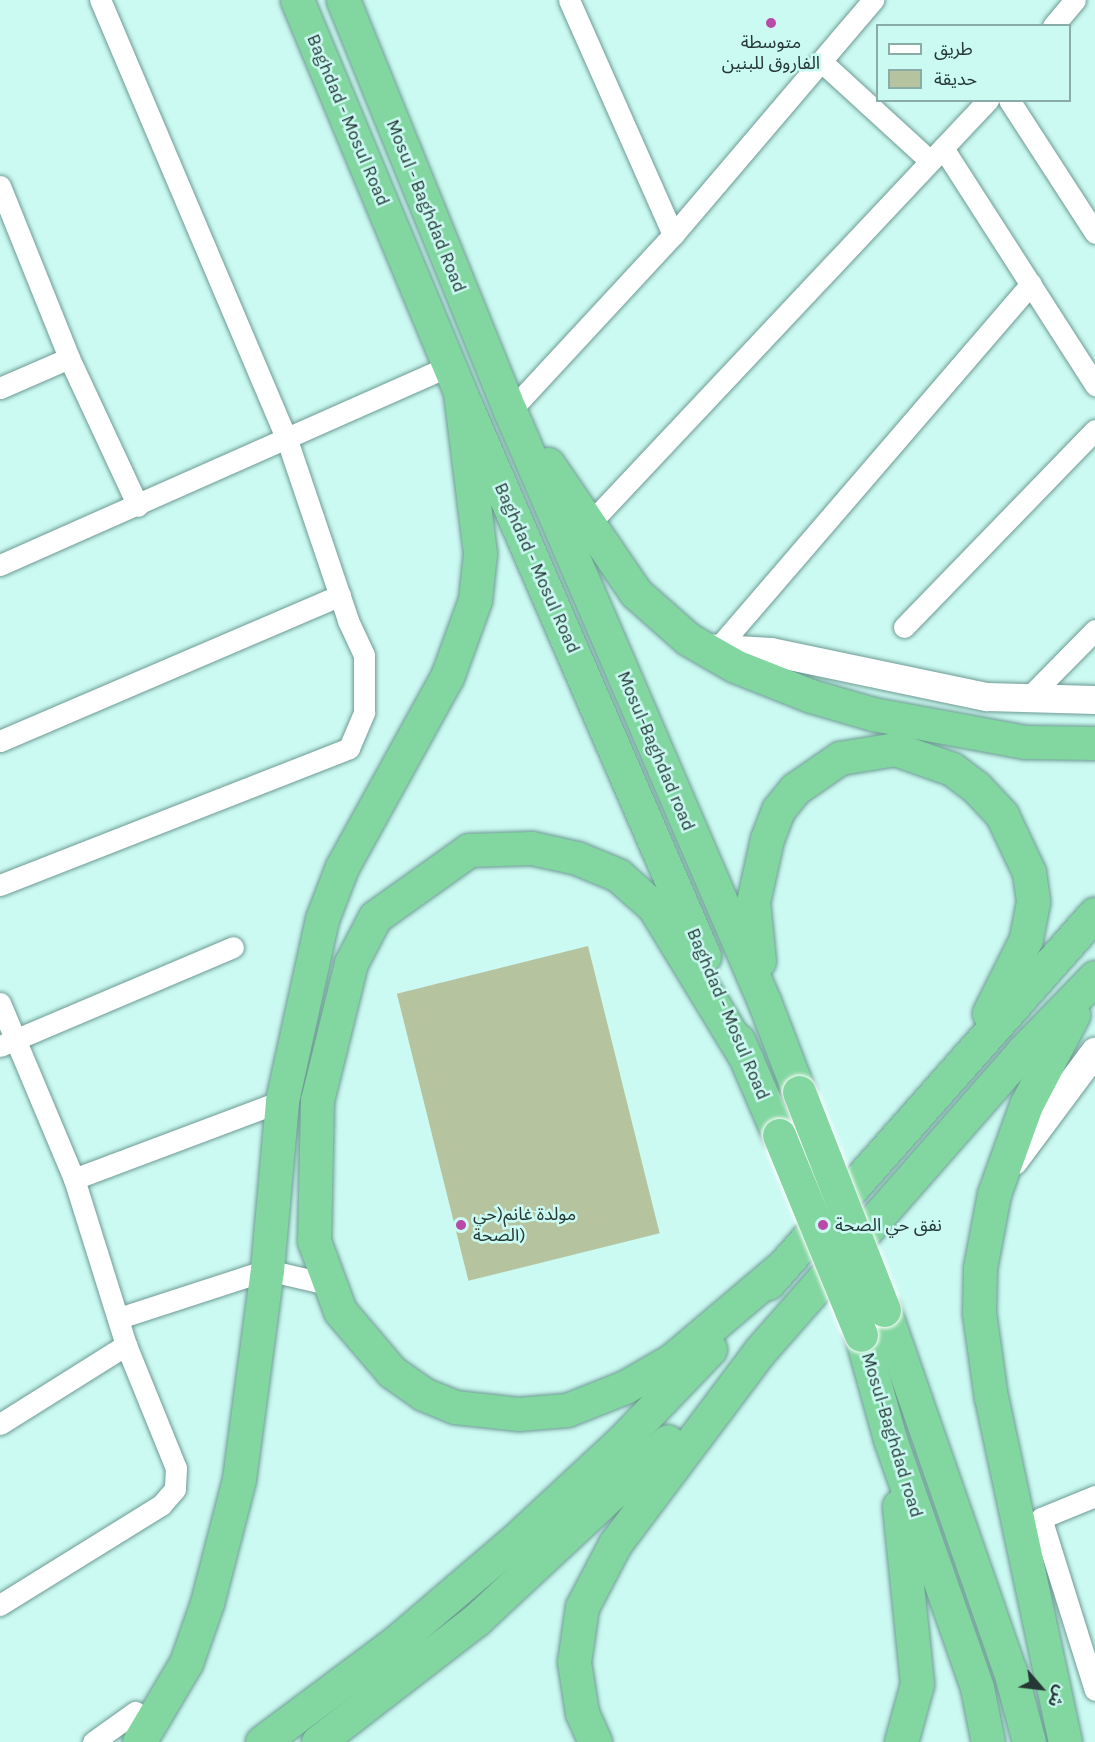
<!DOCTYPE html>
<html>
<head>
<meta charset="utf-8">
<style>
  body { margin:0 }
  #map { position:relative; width:1095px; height:1742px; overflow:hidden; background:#cbfaf2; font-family:Karla,"Noto Sans Arabic",sans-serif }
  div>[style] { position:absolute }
  .green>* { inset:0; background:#b6c39f; transform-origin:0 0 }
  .roads { filter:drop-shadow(0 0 2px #6e9b94) drop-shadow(0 0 2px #6e9b94) }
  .minor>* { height:21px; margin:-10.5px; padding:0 10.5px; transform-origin:10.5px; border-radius:10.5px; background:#fff }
  .secondary>* { height:28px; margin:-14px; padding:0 14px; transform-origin:14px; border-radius:14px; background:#fff }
  .trunk>* { height:33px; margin:-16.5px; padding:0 16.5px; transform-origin:16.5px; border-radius:16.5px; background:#82d6a0 }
  .bridges { filter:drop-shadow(0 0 2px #fff) drop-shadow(0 0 2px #fff) }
  .trunk-bridge>* { height:33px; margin:-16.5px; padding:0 16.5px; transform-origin:16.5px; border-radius:16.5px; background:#82d6a0 }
  .dots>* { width:16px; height:16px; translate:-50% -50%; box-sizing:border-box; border:3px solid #cbfaf2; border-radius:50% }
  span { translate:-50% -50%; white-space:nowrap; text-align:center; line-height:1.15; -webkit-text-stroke:5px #cbfaf2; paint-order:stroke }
  .poi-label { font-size:18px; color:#253835 }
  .left { translate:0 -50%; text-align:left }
  .street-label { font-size:18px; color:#253835 }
  .legend { position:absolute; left:876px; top:24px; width:195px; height:78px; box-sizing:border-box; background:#cbfaf2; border:2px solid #89aca6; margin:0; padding:8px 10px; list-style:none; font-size:18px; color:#253835 }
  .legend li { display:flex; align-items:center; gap:12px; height:30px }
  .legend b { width:30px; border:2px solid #89aca6 }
  .north { position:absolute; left:1011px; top:1658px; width:60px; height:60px; -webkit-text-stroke:4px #cbfaf2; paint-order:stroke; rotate:118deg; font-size:16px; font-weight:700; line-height:24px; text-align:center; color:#253835 }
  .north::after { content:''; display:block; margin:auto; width:21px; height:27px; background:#253835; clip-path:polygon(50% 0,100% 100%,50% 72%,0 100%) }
</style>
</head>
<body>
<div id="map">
  <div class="green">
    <i style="left:588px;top:946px;width:296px;height:197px;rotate:76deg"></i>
  </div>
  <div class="roads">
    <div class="minor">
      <i style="left:569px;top:0;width:257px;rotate:66.1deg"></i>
      <i style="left:1053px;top:26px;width:34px;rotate:-50deg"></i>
      <i style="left:822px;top:62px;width:145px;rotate:42.5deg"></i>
      <i style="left:1009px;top:100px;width:158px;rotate:57.1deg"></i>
      <i style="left:943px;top:148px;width:282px;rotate:57.3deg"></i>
      <i style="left:0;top:186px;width:185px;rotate:68.1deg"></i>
      <i style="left:69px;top:358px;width:163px;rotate:65deg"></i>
      <i style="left:0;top:388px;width:75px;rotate:-23.5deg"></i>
      <i style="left:510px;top:411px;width:240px;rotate:-47.2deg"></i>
      <i style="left:673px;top:235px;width:309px;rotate:-49.6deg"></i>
      <i style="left:590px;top:523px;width:581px;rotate:-46.74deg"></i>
      <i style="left:0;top:565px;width:493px;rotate:-23.9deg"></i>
      <i style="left:904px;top:627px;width:274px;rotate:-45.9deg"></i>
      <i style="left:716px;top:650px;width:483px;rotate:-49.3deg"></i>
      <i style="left:1027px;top:699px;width:97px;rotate:-45.4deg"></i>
      <i style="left:0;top:741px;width:370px;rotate:-23.2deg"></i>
      <i style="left:0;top:885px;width:375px;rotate:-21.4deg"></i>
      <i style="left:349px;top:748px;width:39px;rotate:-67deg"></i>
      <i style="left:364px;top:712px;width:57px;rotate:-90deg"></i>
      <i style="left:364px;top:655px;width:38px;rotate:-115deg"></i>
      <i style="left:348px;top:620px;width:190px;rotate:-108.7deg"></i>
      <i style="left:287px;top:440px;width:478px;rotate:-113deg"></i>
      <i style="left:0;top:1003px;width:191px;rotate:67.2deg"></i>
      <i style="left:74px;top:1179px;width:174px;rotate:72.6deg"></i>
      <i style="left:126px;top:1345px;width:133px;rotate:67.9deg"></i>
      <i style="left:176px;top:1468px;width:21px;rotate:93deg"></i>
      <i style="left:175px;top:1489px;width:21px;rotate:131deg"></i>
      <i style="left:161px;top:1505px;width:190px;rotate:148.2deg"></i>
      <i style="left:0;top:1046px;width:253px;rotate:-23deg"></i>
      <i style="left:74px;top:1179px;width:222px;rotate:-20.6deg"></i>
      <i style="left:119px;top:1318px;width:156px;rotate:-18deg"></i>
      <i style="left:267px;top:1270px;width:62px;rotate:13.1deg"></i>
      <i style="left:0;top:1424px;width:149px;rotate:-32.1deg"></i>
      <i style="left:1095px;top:1496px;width:58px;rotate:157.8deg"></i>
      <i style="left:1041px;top:1518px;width:180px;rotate:72.6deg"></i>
      <i style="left:93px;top:1742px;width:52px;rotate:-35.5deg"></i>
    </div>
    <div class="secondary">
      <i style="left:703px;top:648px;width:68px;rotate:3.4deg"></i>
      <i style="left:771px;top:652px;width:221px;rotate:11.8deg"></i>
      <i style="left:987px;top:697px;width:108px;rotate:1.6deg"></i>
      <i style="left:1014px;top:1161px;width:136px;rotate:-53.4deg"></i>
    </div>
    <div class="trunk">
      <i style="left:297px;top:0;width:425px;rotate:67.4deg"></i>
      <i style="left:460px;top:392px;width:615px;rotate:66.61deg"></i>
      <i style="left:343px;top:0;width:444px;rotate:67.9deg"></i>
      <i style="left:510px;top:411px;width:642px;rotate:66.71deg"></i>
      <i style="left:764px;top:1001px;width:97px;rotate:69deg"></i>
      <i style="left:548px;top:464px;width:156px;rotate:55.7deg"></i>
      <i style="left:636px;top:593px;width:69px;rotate:41.5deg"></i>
      <i style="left:688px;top:639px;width:54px;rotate:29.9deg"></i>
      <i style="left:735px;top:666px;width:82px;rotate:21.5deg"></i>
      <i style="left:811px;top:696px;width:65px;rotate:16.2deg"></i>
      <i style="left:873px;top:714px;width:156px;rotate:10.4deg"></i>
      <i style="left:1026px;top:742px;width:69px;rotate:0.8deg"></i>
      <i style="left:759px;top:961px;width:59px;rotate:-95.8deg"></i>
      <i style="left:753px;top:902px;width:65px;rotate:-77.5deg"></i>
      <i style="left:767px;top:839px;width:31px;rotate:-69deg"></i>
      <i style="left:778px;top:810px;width:27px;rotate:-51deg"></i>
      <i style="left:795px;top:789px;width:55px;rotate:-34.6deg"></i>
      <i style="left:840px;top:758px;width:56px;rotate:-9.3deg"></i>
      <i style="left:895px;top:749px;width:60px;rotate:19.3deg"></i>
      <i style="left:952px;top:769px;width:31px;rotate:37deg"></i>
      <i style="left:977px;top:788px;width:37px;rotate:47deg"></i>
      <i style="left:1002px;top:815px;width:63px;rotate:64.7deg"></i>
      <i style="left:1029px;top:872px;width:30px;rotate:82deg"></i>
      <i style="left:1033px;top:902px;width:38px;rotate:101deg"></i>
      <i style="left:1026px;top:939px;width:83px;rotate:116.6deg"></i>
      <i style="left:738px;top:1040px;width:103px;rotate:66.7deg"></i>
      <i style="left:747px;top:1060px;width:179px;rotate:-121.3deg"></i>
      <i style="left:654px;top:907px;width:48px;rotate:-138.4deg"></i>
      <i style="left:618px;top:875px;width:44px;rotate:-157.5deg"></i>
      <i style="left:577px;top:858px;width:47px;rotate:-167.7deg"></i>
      <i style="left:531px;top:848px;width:62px;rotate:178.2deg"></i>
      <i style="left:469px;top:850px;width:115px;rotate:144.5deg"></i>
      <i style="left:375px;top:917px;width:52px;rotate:117.6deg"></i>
      <i style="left:351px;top:963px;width:141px;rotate:103.9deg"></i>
      <i style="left:317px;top:1100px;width:141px;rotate:91.2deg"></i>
      <i style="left:314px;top:1241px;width:75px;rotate:69.6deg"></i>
      <i style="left:340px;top:1311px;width:80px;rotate:49.6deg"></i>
      <i style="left:392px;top:1372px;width:38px;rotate:35deg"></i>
      <i style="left:423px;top:1394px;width:35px;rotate:22deg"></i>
      <i style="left:455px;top:1407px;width:63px;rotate:6.3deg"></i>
      <i style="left:518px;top:1414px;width:49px;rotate:-4.7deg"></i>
      <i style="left:567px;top:1410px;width:62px;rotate:-21.6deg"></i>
      <i style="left:625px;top:1387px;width:54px;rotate:-29.9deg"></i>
      <i style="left:672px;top:1360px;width:145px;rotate:-40.3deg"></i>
      <i style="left:768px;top:1283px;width:493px;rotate:-48.5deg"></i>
      <i style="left:884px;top:1310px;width:382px;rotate:70.8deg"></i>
      <i style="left:1010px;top:1671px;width:73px;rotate:75deg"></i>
      <i style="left:861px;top:1335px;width:108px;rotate:74.4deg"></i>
      <i style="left:890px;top:1439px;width:264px;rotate:70.7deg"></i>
      <i style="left:977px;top:1688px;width:55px;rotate:78.5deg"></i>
      <i style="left:899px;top:1506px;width:179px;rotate:84.2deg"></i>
      <i style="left:917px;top:1684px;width:60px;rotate:105.4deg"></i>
      <i style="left:139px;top:1742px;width:92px;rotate:-59.3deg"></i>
      <i style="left:186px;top:1663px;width:64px;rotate:-70.7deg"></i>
      <i style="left:207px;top:1603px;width:128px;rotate:-75.5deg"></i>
      <i style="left:239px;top:1479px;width:211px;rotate:-82.4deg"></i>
      <i style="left:267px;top:1270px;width:170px;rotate:-84.9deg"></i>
      <i style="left:282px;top:1101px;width:186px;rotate:-77.6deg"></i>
      <i style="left:322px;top:919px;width:56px;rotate:-69deg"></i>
      <i style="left:342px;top:867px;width:217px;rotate:-61.1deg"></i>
      <i style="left:447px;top:677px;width:82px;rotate:-70deg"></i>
      <i style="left:475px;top:600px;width:47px;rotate:-83.9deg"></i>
      <i style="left:480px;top:553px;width:162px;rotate:-97.1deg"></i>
      <i style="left:262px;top:1742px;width:167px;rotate:-36.7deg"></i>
      <i style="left:396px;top:1642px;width:153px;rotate:-40.5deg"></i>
      <i style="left:512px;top:1543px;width:151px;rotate:-42.9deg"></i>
      <i style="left:623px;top:1440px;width:126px;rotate:-46.3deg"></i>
      <i style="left:318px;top:1742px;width:200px;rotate:-37.7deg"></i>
      <i style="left:476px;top:1620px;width:262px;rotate:-43deg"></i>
      <i style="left:595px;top:1742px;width:32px;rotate:-114deg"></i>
      <i style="left:582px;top:1713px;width:52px;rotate:-98.9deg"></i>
      <i style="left:574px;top:1662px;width:56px;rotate:-81.7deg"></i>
      <i style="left:582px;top:1607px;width:71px;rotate:-62.4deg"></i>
      <i style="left:615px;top:1544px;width:240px;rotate:-53.1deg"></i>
      <i style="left:759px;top:1352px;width:400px;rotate:-48.7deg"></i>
      <i style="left:1023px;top:1051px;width:103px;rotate:-45.8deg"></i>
      <i style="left:1065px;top:1742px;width:352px;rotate:-102.1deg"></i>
      <i style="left:991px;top:1398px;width:86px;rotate:-98deg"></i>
      <i style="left:979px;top:1313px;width:45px;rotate:-88.7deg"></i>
      <i style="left:980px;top:1268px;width:75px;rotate:-79.3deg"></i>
      <i style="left:994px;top:1194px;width:95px;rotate:-70.2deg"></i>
      <i style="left:1026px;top:1105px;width:102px;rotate:-62.4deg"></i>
    </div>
  </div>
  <div class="bridges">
    <div class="trunk-bridge">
      <i style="left:799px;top:1092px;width:234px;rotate:68.7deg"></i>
      <i style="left:779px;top:1135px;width:216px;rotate:67.7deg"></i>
    </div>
  </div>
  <div class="dots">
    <i style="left:771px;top:23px;background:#b94aa7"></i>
    <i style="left:461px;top:1225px;background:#b94aa7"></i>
    <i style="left:823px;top:1225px;background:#b94aa7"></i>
  </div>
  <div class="poi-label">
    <span style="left:771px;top:53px">متوسطة<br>الفاروق للبنين</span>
    <span class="left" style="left:473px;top:1225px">مولدة غانم(حي<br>الصحة)</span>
    <span class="left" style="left:835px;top:1225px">نفق حي الصحة</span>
  </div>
  <div class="street-label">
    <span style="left:348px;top:120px;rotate:67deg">Baghdad - Mosul Road</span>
    <span style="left:426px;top:206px;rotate:68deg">Mosul - Baghdad Road</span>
    <span style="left:537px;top:568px;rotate:66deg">Baghdad - Mosul Road</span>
    <span style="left:656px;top:751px;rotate:67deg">Mosul-Baghdad road</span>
    <span style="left:728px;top:1014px;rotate:67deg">Baghdad - Mosul Road</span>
    <span style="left:892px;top:1435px;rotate:73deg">Mosul-Baghdad road</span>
  </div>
  <ul class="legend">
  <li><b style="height:8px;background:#fff"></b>طريق</li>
  <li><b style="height:16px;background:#b6c39f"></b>حديقة</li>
  </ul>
  <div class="north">ش</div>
</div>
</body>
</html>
